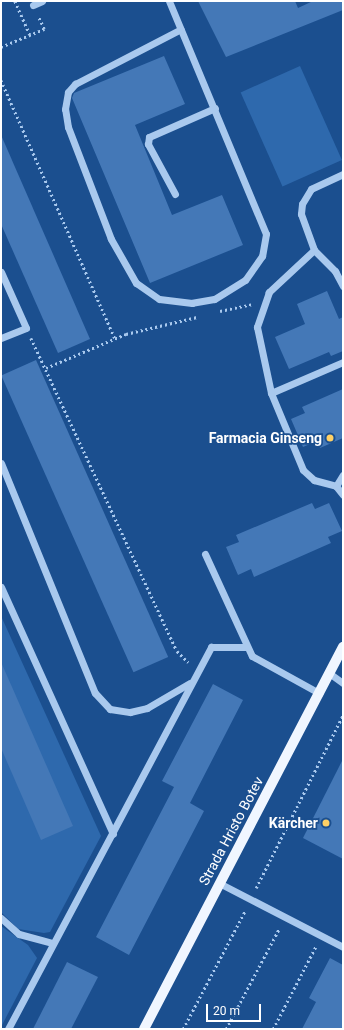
<!DOCTYPE html>
<html>
<head>
<meta charset="utf-8">
<style>
  body { margin:0 }
  #map { position:relative; width:344px; height:1030px; overflow:hidden; background:#1b4f8f; font-family:Roboto,sans-serif }
  div>[style] { position:absolute }
  .green>* { inset:0; background:#2e69ad; transform-origin:0 0 }
  .building>* { inset:0; background:#4478b7; transform-origin:0 0 }
  .path>* { height:2.5px; margin-top:-1.25px; transform-origin:0; background:repeating-linear-gradient(90deg,#a9c9ee 0 2px,transparent 0 5px) }
  .minor>* { height:7px; margin:-3.5px; padding:0 3.5px; transform-origin:3.5px; border-radius:3.5px; background:#a9c9ee }
  .major>* { height:10px; margin:-5px; padding:0 5px; transform-origin:5px; border-radius:5px; background:#f0f6ff }
  .dots>* { width:11px; height:11px; translate:-50% -50%; box-sizing:border-box; border:2px solid #1b4f8f; border-radius:50% }
  span { translate:-50% -50%; white-space:nowrap; text-align:center; line-height:1.15; -webkit-text-stroke:3.5px #1b4f8f; paint-order:stroke }
  .poi-label { font-size:14px; color:#fff; font-weight:700 }
  .right { translate:-100% -50%; text-align:right }
  .street-label { font-size:14px; color:#fff }
  .frame { position:absolute; inset:0; border:2px solid #fff; pointer-events:none }
  .scale { position:absolute; left:206px; top:1004px; width:55px; height:18px; box-sizing:border-box; border:2px solid #fff; border-top:0; padding-left:5px; font-size:12px; line-height:14px; white-space:nowrap; color:#fff; -webkit-text-stroke:3px #1b4f8f; paint-order:stroke }
</style>
</head>
<body>
<div id="map">
  <div class="green">
    <i style="left:300px;top:66px;width:103px;height:65px;rotate:66deg"></i>
    <i style="clip-path:polygon(1px 616px,101px 836px,50px 932px,44px 933px,18px 929px,1px 912px)"></i>
    <i style="clip-path:polygon(1px 926px,28px 945px,37px 958px,1px 1027px)"></i>
  </div>
  <div class="building">
    <i style="clip-path:polygon(198px 1px,295px 1px,298px 8px,313px 1px,343px 1px,343px 10px,226px 57px)"></i>
    <i style="clip-path:polygon(164px 56px,185px 104px,135px 125px,172px 215px,222px 195px,243px 245px,150px 283px,72px 98px,74px 93px)"></i>
    <i style="clip-path:polygon(1px 135px,90px 339px,58px 353px,1px 224px)"></i>
    <i style="clip-path:polygon(327px 291px,339px 319px,343px 317px,343px 351px,331px 356px,329px 352px,289px 369px,275px 337px,305px 324px,297px 304px)"></i>
    <i style="left:36px;top:360px;width:325px;height:38px;rotate:66deg"></i>
    <i style="clip-path:polygon(343px 389px,343px 438px,320px 448px,317px 441px,303px 447px,291px 419px,305px 413px,302px 407px)"></i>
    <i style="clip-path:polygon(312px 503px,315px 509px,329px 503px,342px 531px,328px 537px,331px 543px,254px 577px,251px 569px,238px 575px,226px 547px,239px 542px,236px 535px)"></i>
    <i style="clip-path:polygon(1px 662px,73px 826px,41px 840px,1px 748px)"></i>
    <i style="clip-path:polygon(213px 684px,243px 700px,190px 803px,204px 811px,129px 955px,96px 937px,174px 787px,162px 781px)"></i>
    <i style="clip-path:polygon(343px 759px,343px 859px,303px 838px)"></i>
    <i style="clip-path:polygon(330px 958px,343px 965px,343px 1029px,302px 1029px,316px 1002px,309px 998px)"></i>
    <i style="clip-path:polygon(67px 962px,98px 977px,71px 1029px,33px 1029px)"></i>
  </div>
  <div class="path">
    <i style="left:15px;top:1px;width:37px;rotate:66deg"></i>
    <i style="left:1px;top:47px;width:47px;rotate:-22.7deg"></i>
    <i style="left:44px;top:29px;width:14px;rotate:-115deg"></i>
    <i style="left:1px;top:80px;width:282px;rotate:66.2deg"></i>
    <i style="left:220px;top:311px;width:33px;rotate:-12deg"></i>
    <i style="left:31px;top:338px;width:345px;rotate:65deg"></i>
    <i style="left:177px;top:651px;width:16px;rotate:45deg"></i>
    <i style="left:46px;top:368px;width:87px;rotate:-23deg"></i>
    <i style="left:126px;top:334px;width:73px;rotate:-13.5deg"></i>
    <i style="left:256px;top:888px;width:194px;rotate:-63.3deg"></i>
    <i style="left:183px;top:1029px;width:133px;rotate:-62.3deg"></i>
    <i style="left:226px;top:1029px;width:113px;rotate:-62.1deg"></i>
    <i style="left:273px;top:1029px;width:93px;rotate:-62.6deg"></i>
  </div>
  <div class="minor">
    <i style="left:169px;top:1px;width:252px;rotate:67.4deg"></i>
    <i style="left:266px;top:234px;width:22px;rotate:100deg"></i>
    <i style="left:262px;top:256px;width:29px;rotate:125deg"></i>
    <i style="left:245px;top:280px;width:36px;rotate:148deg"></i>
    <i style="left:214px;top:299px;width:22px;rotate:170deg"></i>
    <i style="left:192px;top:303px;width:33px;rotate:-173deg"></i>
    <i style="left:159px;top:299px;width:28px;rotate:-145deg"></i>
    <i style="left:136px;top:283px;width:51px;rotate:-119.6deg"></i>
    <i style="left:111px;top:239px;width:120px;rotate:-111deg"></i>
    <i style="left:68px;top:127px;width:18px;rotate:-99deg"></i>
    <i style="left:65px;top:109px;width:17px;rotate:-80deg"></i>
    <i style="left:68px;top:92px;width:11px;rotate:-49deg"></i>
    <i style="left:75px;top:84px;width:119px;rotate:-27.4deg"></i>
    <i style="left:33px;top:5px;width:10px;rotate:-24deg"></i>
    <i style="left:343px;top:174px;width:35px;rotate:155deg"></i>
    <i style="left:311px;top:189px;width:17px;rotate:121deg"></i>
    <i style="left:302px;top:204px;width:10px;rotate:96deg"></i>
    <i style="left:301px;top:214px;width:38px;rotate:70deg"></i>
    <i style="left:314px;top:250px;width:30px;rotate:45deg"></i>
    <i style="left:335px;top:271px;width:17px;rotate:62deg"></i>
    <i style="left:175px;top:194px;width:57px;rotate:-118.4deg"></i>
    <i style="left:148px;top:144px;width:7px;rotate:-82deg"></i>
    <i style="left:149px;top:137px;width:72px;rotate:-23.7deg"></i>
    <i style="left:314px;top:250px;width:62px;rotate:137deg"></i>
    <i style="left:269px;top:292px;width:37px;rotate:109deg"></i>
    <i style="left:257px;top:327px;width:67px;rotate:78deg"></i>
    <i style="left:271px;top:393px;width:83px;rotate:67.4deg"></i>
    <i style="left:303px;top:470px;width:15px;rotate:42deg"></i>
    <i style="left:314px;top:480px;width:23px;rotate:15deg"></i>
    <i style="left:336px;top:486px;width:11px;rotate:52deg"></i>
    <i style="left:1px;top:272px;width:61px;rotate:65.9deg"></i>
    <i style="left:26px;top:328px;width:27px;rotate:158deg"></i>
    <i style="left:271px;top:393px;width:78px;rotate:-23.3deg"></i>
    <i style="left:1px;top:463px;width:248px;rotate:67.8deg"></i>
    <i style="left:95px;top:693px;width:22px;rotate:47deg"></i>
    <i style="left:110px;top:709px;width:20px;rotate:9deg"></i>
    <i style="left:130px;top:712px;width:17px;rotate:-13deg"></i>
    <i style="left:147px;top:708px;width:50px;rotate:-30.2deg"></i>
    <i style="left:336px;top:486px;width:13px;rotate:-58deg"></i>
    <i style="left:205px;top:554px;width:112px;rotate:65.3deg"></i>
    <i style="left:252px;top:656px;width:77px;rotate:28.9deg"></i>
    <i style="left:1px;top:587px;width:271px;rotate:65.6deg"></i>
    <i style="left:329px;top:673px;width:17px;rotate:36deg"></i>
    <i style="left:219px;top:883px;width:140px;rotate:27.3deg"></i>
    <i style="left:1px;top:918px;width:24px;rotate:42deg"></i>
    <i style="left:19px;top:934px;width:35px;rotate:15deg"></i>
    <i style="left:8px;top:1029px;width:433px;rotate:-62deg"></i>
    <i style="left:211px;top:647px;width:35px"></i>
  </div>
  <div class="major">
    <i style="left:144px;top:1029px;width:431px;rotate:-62.5deg"></i>
  </div>
  <div class="dots">
    <i style="left:330px;top:438px;background:#ffd166"></i>
    <i style="left:326px;top:823px;background:#ffd166"></i>
  </div>
  <div class="poi-label">
    <span class="right" style="left:322px;top:438px">Farmacia Ginseng</span>
    <span class="right" style="left:318px;top:823px">Kärcher</span>
  </div>
  <div class="street-label">
    <span style="left:231px;top:831px;rotate:-62deg">Strada Hristo Botev</span>
  </div>
  <div class="frame"></div>
  <div class="scale">20 m</div>
</div>
</body>
</html>
